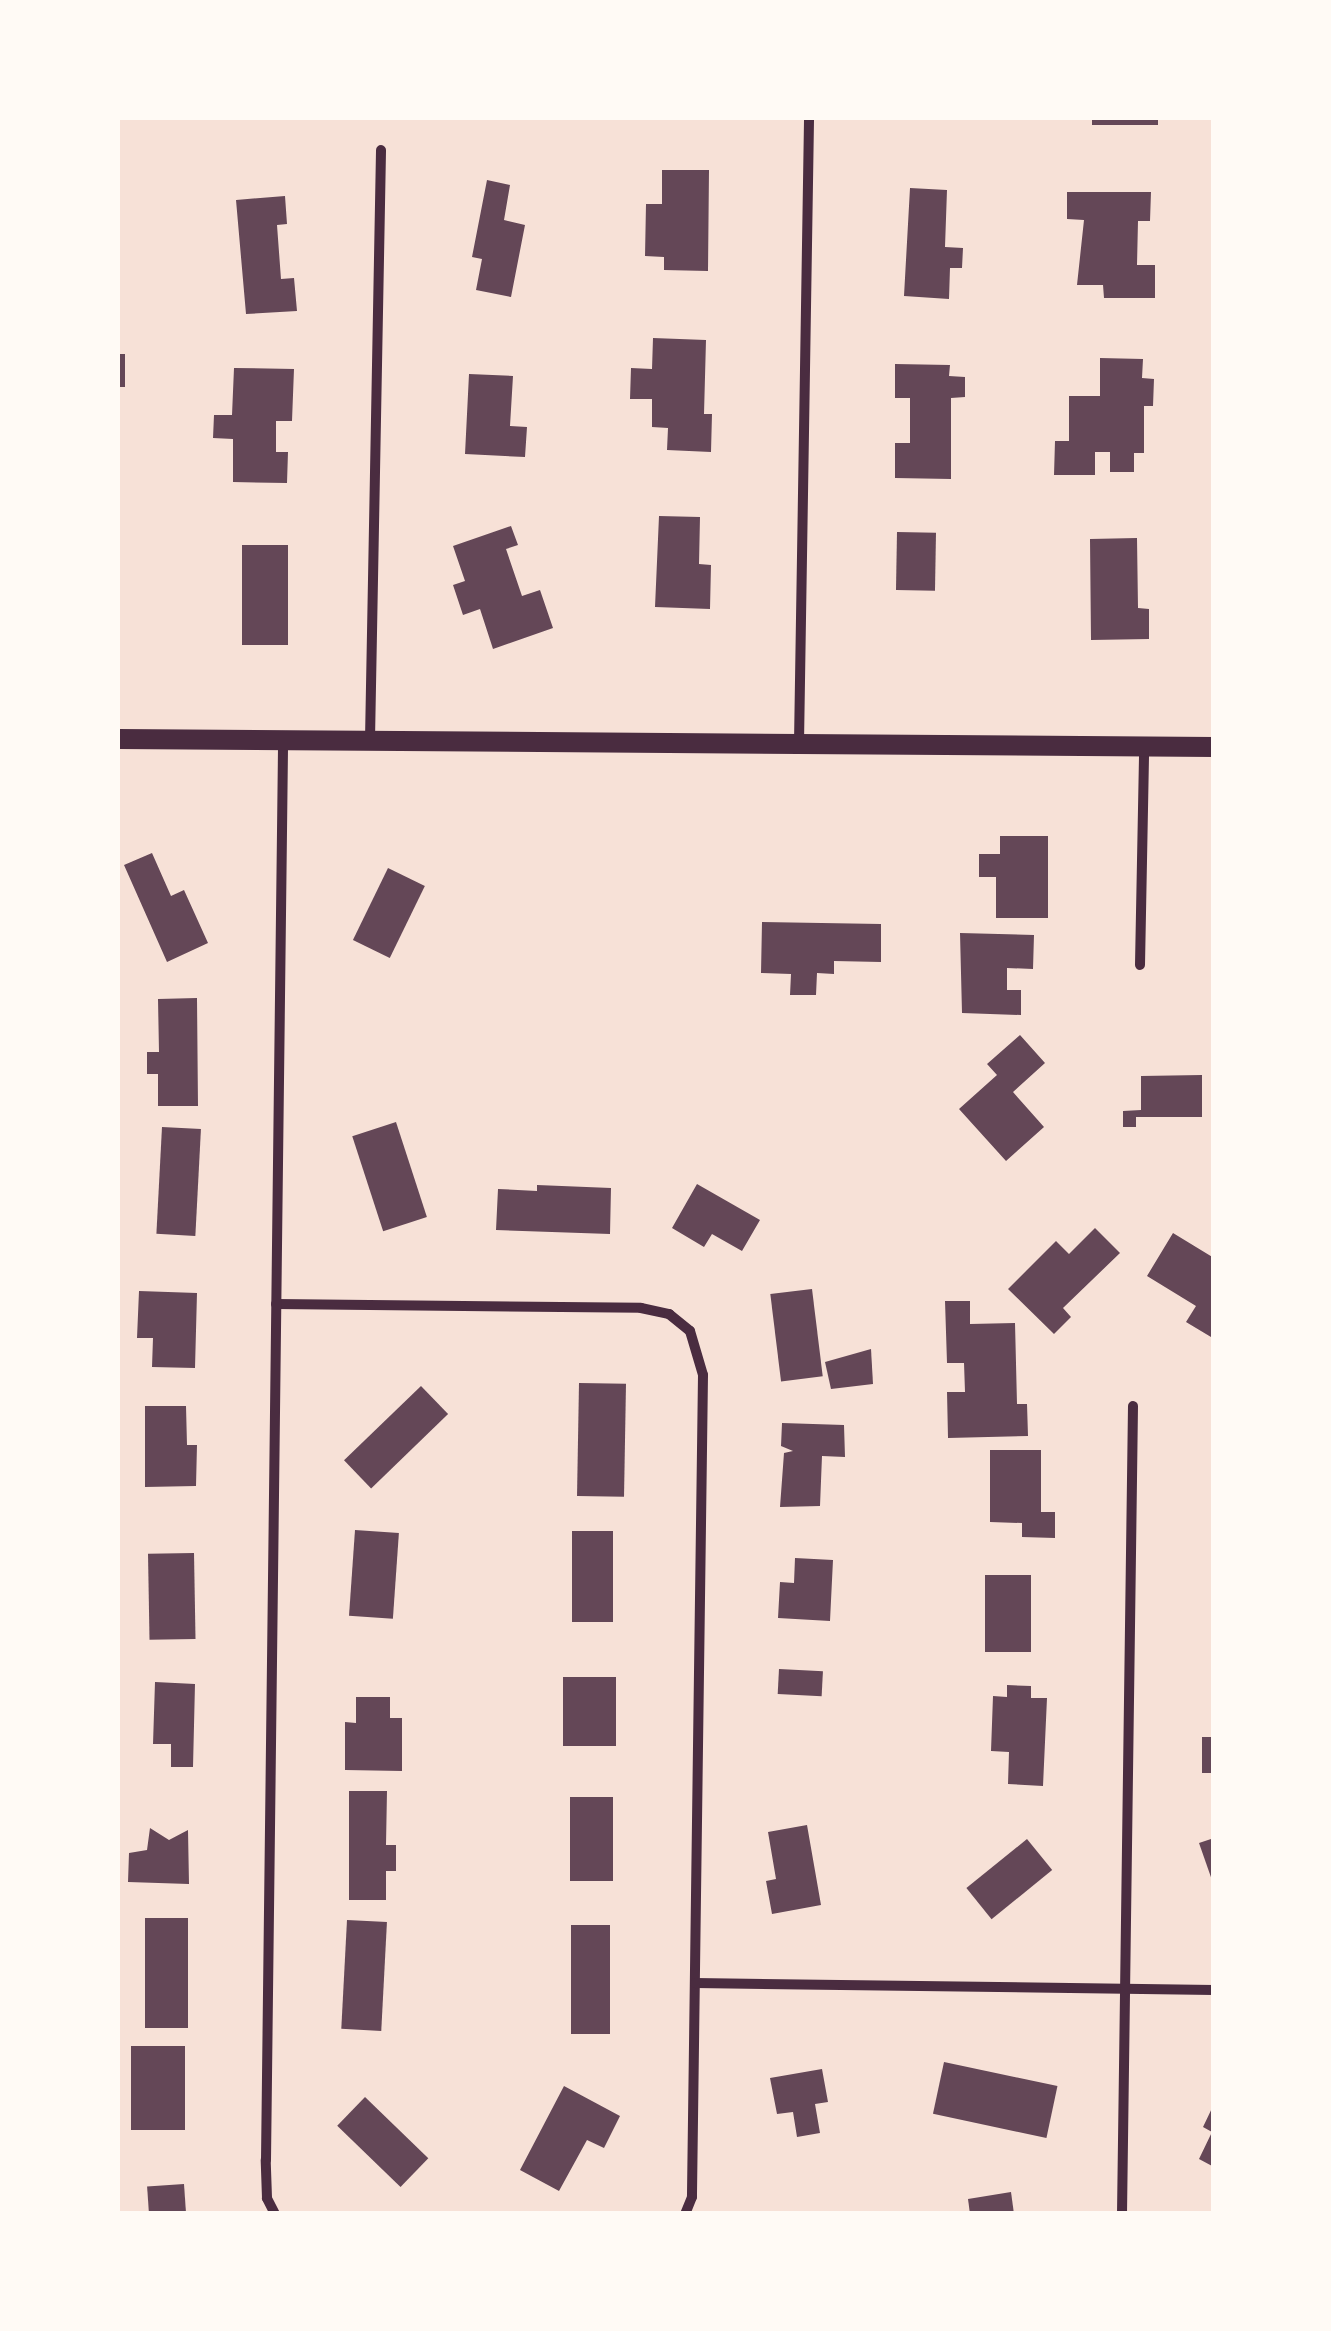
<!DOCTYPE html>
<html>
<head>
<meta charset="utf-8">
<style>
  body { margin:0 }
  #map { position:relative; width:1331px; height:2331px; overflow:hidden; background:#f7e1d7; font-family:Montserrat,sans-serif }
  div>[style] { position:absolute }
  .building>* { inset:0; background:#644757; transform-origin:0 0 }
  .minor>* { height:10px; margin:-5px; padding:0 5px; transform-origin:5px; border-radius:5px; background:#4a2c40 }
  .secondary>* { height:20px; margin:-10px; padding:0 10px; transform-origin:10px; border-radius:10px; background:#4a2c40 }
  span { translate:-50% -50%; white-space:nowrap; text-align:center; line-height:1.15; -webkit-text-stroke:8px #fffaf5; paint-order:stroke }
  .frame { position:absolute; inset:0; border:120px solid #fffaf5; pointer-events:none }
</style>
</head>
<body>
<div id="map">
  <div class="building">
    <i style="left:1092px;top:118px;width:66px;height:7px"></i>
    <i style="clip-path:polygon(662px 170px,709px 170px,708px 271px,664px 270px,664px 257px,645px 256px,646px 204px,662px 204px)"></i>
    <i style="clip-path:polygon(487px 180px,510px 185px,504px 220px,525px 225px,511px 297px,476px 290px,482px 259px,472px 257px)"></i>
    <i style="clip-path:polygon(910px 188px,947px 190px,945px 247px,963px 248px,962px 268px,950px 268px,949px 299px,904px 296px)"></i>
    <i style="clip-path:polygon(1067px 192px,1151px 192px,1150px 221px,1138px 221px,1137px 265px,1155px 265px,1155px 298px,1104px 298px,1103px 285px,1077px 285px,1084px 220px,1067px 219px)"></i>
    <i style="clip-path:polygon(285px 196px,287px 224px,277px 225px,281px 279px,294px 278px,297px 311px,246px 314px,236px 200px)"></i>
    <i style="clip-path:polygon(653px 338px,706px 340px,704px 414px,712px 414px,711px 452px,667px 450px,668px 428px,652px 427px,652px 399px,630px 399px,631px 368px,652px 369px)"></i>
    <i style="left:118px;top:354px;width:7px;height:33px"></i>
    <i style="clip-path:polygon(1100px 358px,1143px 359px,1142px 378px,1154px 379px,1153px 406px,1144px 406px,1144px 453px,1134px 453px,1134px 472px,1110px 472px,1110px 452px,1095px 452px,1095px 475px,1054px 475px,1055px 441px,1069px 441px,1069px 396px,1100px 396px)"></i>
    <i style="clip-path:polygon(895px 364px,950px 365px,949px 376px,965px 377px,965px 397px,951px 398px,951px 479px,895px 478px,895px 443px,910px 443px,910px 398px,895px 398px)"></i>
    <i style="clip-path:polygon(234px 368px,294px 369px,292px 421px,276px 421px,276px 452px,288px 452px,287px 483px,233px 482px,233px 439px,213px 438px,214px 415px,232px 415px)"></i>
    <i style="clip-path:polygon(469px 374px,513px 376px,510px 426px,527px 427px,525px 457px,465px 454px)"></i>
    <i style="clip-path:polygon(659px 516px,700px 517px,699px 564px,711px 565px,710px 609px,655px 607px)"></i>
    <i style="clip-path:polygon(511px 526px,518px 545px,506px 549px,522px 596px,540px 590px,553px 628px,493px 649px,480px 609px,463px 615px,453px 585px,465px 581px,453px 546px)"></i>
    <i style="left:897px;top:532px;width:39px;height:58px;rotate:1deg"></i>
    <i style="clip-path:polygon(1137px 538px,1138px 608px,1149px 609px,1149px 639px,1091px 640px,1090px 539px)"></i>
    <i style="left:242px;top:545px;width:46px;height:100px"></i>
    <i style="clip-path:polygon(1000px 836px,1048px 836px,1048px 918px,996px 918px,996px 877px,979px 877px,979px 854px,1000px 854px)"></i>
    <i style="clip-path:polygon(152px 853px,171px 896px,184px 890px,208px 943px,167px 962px,124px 865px)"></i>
    <i style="left:388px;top:868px;width:41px;height:80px;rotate:26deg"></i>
    <i style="clip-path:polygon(762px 922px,881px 924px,881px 962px,834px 961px,834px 974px,817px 973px,816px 995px,790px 995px,791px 974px,761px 973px)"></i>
    <i style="clip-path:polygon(960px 933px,1034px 935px,1033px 969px,1007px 968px,1007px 990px,1021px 990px,1021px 1015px,962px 1013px)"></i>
    <i style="clip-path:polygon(197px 998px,198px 1106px,158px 1106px,158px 1074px,147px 1074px,147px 1052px,159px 1052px,158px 999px)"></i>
    <i style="clip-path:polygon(1020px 1035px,1045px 1063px,1013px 1092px,1044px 1127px,1006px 1161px,959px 1109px,997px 1075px,987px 1064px)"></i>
    <i style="clip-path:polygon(1202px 1075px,1202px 1117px,1136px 1117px,1136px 1127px,1123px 1127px,1123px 1111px,1141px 1110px,1141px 1076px)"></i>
    <i style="left:396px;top:1122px;width:100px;height:46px;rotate:72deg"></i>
    <i style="left:162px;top:1127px;width:39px;height:107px;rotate:3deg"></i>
    <i style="clip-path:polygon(697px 1184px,760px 1220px,742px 1251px,712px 1234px,704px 1247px,672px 1228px)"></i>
    <i style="clip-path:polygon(537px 1185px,611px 1188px,610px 1234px,496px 1230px,498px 1189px,537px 1191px)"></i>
    <i style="clip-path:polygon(1095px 1228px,1120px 1253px,1063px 1308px,1071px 1317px,1054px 1334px,1008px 1289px,1056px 1241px,1069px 1254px)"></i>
    <i style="clip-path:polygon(1173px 1233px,1214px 1258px,1211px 1337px,1186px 1322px,1196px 1306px,1147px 1276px)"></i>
    <i style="left:812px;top:1289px;width:88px;height:42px;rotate:83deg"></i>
    <i style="clip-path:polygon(139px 1291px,197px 1293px,195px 1368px,152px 1367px,153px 1338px,137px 1338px)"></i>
    <i style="clip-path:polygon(945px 1301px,970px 1301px,970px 1324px,1015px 1323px,1017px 1404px,1027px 1404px,1028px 1436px,948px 1438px,947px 1392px,965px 1392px,964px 1363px,947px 1363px)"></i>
    <i style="clip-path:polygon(871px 1349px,873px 1384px,831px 1389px,825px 1362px)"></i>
    <i style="left:579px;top:1383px;width:47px;height:113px;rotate:1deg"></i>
    <i style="left:421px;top:1386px;width:39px;height:107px;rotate:46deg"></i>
    <i style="clip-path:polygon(145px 1406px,186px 1406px,187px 1445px,197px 1445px,196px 1486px,145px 1487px)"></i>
    <i style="clip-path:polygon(782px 1423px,844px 1425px,845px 1457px,822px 1456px,820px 1506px,780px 1507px,784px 1453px,793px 1451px,781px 1446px)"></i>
    <i style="clip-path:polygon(990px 1450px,1041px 1450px,1041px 1512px,1055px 1512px,1055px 1538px,1022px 1537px,1022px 1523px,990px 1522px)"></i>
    <i style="left:355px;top:1530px;width:44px;height:86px;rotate:4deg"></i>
    <i style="left:572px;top:1531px;width:41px;height:91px"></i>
    <i style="left:194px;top:1553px;width:86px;height:46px;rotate:89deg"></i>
    <i style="clip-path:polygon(795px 1558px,833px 1560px,830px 1621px,778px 1618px,780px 1582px,794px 1583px)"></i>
    <i style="left:985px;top:1575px;width:46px;height:77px"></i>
    <i style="left:779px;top:1669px;width:44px;height:25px;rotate:3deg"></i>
    <i style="left:563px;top:1677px;width:53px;height:69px"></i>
    <i style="clip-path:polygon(155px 1682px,195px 1684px,193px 1767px,171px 1767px,171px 1744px,153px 1744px)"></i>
    <i style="clip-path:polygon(1007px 1685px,1031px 1686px,1031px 1698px,1047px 1698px,1043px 1786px,1008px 1784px,1009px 1752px,991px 1751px,993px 1696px,1007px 1697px)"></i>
    <i style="clip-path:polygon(356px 1697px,390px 1697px,390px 1718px,402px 1718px,402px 1771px,345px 1770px,345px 1722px,356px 1723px)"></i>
    <i style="left:1202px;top:1737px;width:12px;height:36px"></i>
    <i style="clip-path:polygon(349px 1791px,387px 1791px,386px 1845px,396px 1845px,396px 1871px,386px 1871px,386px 1900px,349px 1900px)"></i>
    <i style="left:570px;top:1797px;width:43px;height:84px"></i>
    <i style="clip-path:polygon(807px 1825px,821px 1905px,772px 1914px,766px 1881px,776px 1879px,768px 1832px)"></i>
    <i style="clip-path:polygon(150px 1828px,169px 1840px,188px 1830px,189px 1884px,128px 1882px,129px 1853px,147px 1850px)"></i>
    <i style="clip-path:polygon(1214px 1838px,1214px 1883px,1213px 1883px,1199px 1843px)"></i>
    <i style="left:1027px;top:1839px;width:40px;height:78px;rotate:51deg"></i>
    <i style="left:145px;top:1918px;width:43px;height:110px"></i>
    <i style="left:347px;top:1920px;width:40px;height:109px;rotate:3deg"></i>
    <i style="left:571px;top:1925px;width:39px;height:109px"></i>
    <i style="left:131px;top:2046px;width:54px;height:84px"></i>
    <i style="left:944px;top:2062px;width:116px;height:53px;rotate:12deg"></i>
    <i style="clip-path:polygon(822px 2069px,828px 2102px,815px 2104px,820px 2133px,797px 2137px,793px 2112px,777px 2114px,770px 2078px)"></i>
    <i style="clip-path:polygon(564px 2086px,620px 2116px,604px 2148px,587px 2140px,559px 2191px,520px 2170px)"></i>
    <i style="left:365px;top:2097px;width:88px;height:40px;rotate:44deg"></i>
    <i style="clip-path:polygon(1214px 2104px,1214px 2167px,1199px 2159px,1212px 2132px,1203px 2127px)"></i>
    <i style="left:184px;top:2184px;width:30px;height:37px;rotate:86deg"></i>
    <i style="clip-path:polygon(1011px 2192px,1014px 2214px,970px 2214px,968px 2199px)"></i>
  </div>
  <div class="minor">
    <i style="left:370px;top:740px;width:590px;rotate:-88.93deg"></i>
    <i style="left:799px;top:743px;width:625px;rotate:-89.08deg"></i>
    <i style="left:1140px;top:965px;width:218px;rotate:-88.9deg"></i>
    <i style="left:276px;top:1304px;width:365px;rotate:0.6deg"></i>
    <i style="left:641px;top:1308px;width:29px;rotate:12deg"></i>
    <i style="left:669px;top:1314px;width:27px;rotate:39deg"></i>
    <i style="left:690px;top:1331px;width:46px;rotate:73.5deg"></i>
    <i style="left:703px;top:1375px;width:822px;rotate:90.77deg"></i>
    <i style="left:692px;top:2197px;width:18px;rotate:112deg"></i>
    <i style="left:695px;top:1983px;width:519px;rotate:0.77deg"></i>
    <i style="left:275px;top:2214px;width:18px;rotate:-117deg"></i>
    <i style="left:267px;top:2198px;width:38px;rotate:-92deg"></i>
    <i style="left:266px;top:2160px;width:1421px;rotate:-89.31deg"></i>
    <i style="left:1122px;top:2214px;width:808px;rotate:-89.22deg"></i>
  </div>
  <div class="secondary">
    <i style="left:118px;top:739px;width:1096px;rotate:0.42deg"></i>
  </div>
  <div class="frame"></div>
</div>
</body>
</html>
